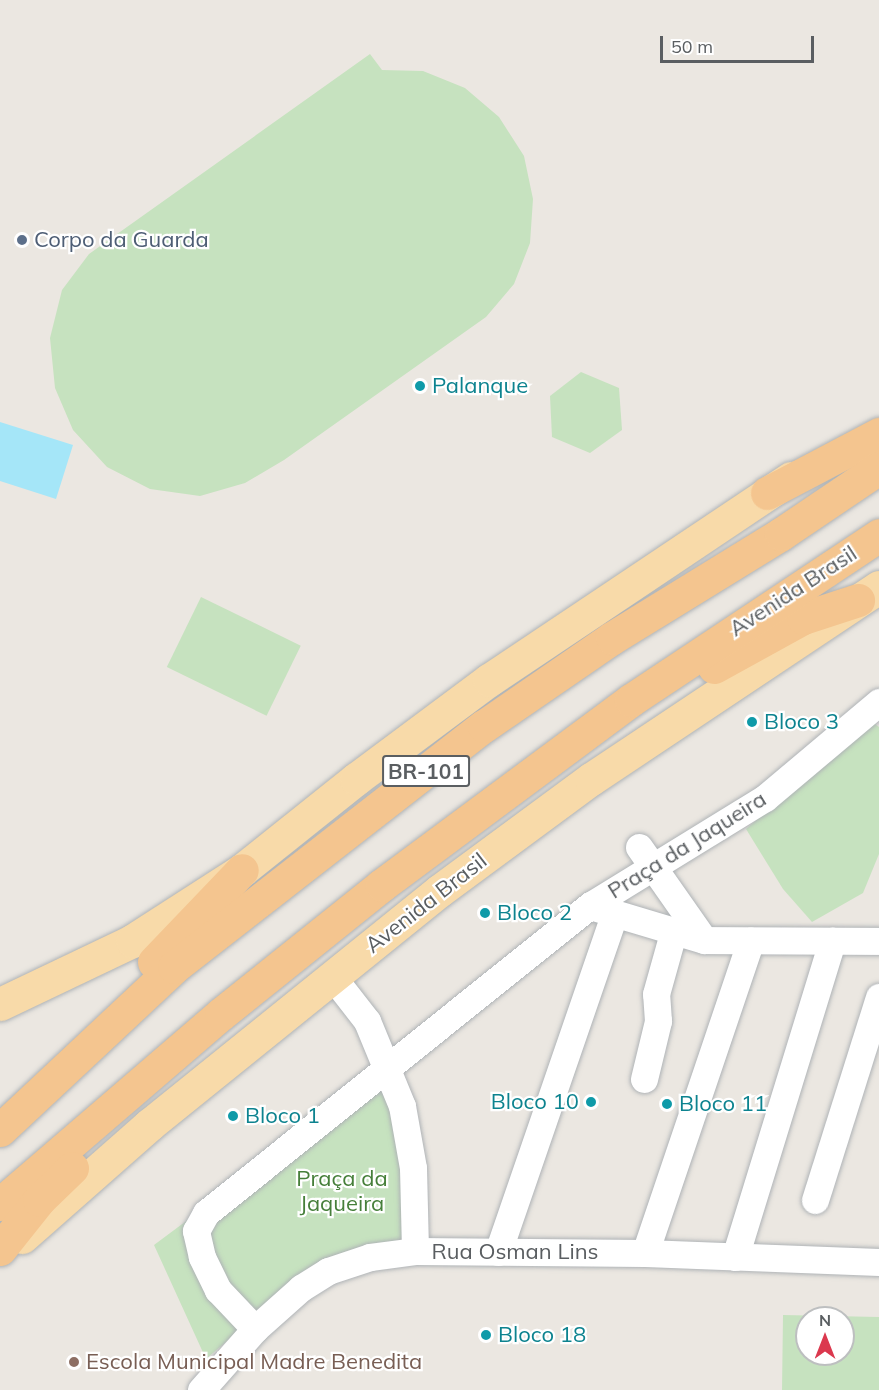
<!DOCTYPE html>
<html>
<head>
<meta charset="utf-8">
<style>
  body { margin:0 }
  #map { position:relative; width:879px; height:1390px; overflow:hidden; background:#ebe7e1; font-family:Mulish,sans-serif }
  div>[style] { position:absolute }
  .green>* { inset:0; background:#c6e2bf; transform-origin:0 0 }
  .water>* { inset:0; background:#a5e6f8 }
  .roads { filter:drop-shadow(0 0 2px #afb3b6) drop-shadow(0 0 2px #afb3b6) }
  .minor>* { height:27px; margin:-13.5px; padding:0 13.5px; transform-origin:13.5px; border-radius:13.5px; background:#fff }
  .major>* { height:33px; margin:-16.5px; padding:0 16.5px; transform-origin:16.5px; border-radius:16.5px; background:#f8daa9 }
  .highway>* { height:33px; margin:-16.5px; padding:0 16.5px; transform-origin:16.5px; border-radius:16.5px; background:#f4c58f }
  .dots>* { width:16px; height:16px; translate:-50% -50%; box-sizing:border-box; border:3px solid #fff; border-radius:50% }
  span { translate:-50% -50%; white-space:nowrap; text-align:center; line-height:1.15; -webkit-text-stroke:4.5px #fff; paint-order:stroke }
  .shield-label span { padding:2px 4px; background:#fff; border:2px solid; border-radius:4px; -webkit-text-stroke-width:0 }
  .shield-label { font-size:21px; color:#5a5e61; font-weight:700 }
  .service-label { font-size:22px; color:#4e5e75 }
  .left { translate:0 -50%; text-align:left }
  .culture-label { font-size:22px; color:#0d838f }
  .right { translate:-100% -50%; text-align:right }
  .street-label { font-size:22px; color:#5a5e61 }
  .park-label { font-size:22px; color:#467f3a }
  .education-label { font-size:22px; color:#785e54 }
  .north { position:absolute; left:795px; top:1306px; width:60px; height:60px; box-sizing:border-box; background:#fff; border:2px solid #bdbfc0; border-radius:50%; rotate:0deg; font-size:16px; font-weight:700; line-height:24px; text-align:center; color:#5a5e61 }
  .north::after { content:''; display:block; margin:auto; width:21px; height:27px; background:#db384e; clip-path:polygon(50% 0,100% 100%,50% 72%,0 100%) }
  .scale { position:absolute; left:660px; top:36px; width:154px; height:27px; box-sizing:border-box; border:3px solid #5a5e61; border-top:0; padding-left:8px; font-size:18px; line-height:21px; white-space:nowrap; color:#5a5e61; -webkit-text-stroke:4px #fff; paint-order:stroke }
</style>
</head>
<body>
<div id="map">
  <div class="green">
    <i style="clip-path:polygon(370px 54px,382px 70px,423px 71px,465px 88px,499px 117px,524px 156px,533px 199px,530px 243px,514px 284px,486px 317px,284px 460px,245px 483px,200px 496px,150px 489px,107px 467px,73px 430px,55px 388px,50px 338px,62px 290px,89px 254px)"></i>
    <i style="clip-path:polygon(581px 372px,619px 388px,622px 430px,590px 453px,552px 437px,550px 396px)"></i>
    <i style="left:201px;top:597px;width:111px;height:78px;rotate:26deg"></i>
    <i style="clip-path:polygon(871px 721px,879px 727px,879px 854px,863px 893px,812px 922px,783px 889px,746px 829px)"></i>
    <i style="clip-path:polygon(389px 1070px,412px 1247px,262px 1311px,206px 1359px,154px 1245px)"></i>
    <i style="clip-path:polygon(evenodd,783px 1315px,879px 1317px,879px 1390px,782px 1390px,783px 1315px,807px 1318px,843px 1318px,843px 1354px,807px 1354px,807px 1318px)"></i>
  </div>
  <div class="water">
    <i style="clip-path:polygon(0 422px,73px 445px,56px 499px,0 481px)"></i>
  </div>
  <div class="roads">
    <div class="minor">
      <i style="left:639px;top:847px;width:113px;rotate:55deg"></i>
      <i style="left:597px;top:908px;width:112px;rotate:16.7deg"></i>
      <i style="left:704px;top:940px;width:175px;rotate:0.3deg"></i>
      <i style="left:332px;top:976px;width:57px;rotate:52.1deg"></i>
      <i style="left:367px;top:1021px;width:92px;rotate:67.6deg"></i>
      <i style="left:402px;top:1106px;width:63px;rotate:79.9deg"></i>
      <i style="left:413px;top:1168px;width:83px;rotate:88.6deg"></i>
      <i style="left:644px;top:1079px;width:60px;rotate:-76.4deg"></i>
      <i style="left:658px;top:1021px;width:27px;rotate:-94deg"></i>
      <i style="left:656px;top:994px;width:63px;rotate:-74.4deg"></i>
      <i style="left:815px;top:1200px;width:213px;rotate:-72.5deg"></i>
      <i style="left:498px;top:1252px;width:356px;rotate:-71deg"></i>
      <i style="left:645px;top:1253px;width:330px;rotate:-71.3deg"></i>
      <i style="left:735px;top:1257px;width:331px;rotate:-72.9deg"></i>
      <i style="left:255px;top:1329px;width:54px;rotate:-133.5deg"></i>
      <i style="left:218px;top:1290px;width:37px;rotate:-116deg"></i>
      <i style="left:202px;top:1257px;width:27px;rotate:-103deg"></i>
      <i style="left:196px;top:1231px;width:21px;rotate:-61deg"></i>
      <i style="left:206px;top:1213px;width:493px;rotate:-38.7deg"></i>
      <i style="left:591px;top:905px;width:204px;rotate:-31.6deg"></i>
      <i style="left:765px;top:798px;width:149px;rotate:-40.1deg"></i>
      <i style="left:201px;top:1390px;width:81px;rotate:-48.5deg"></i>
      <i style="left:255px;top:1329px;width:62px;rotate:-41.7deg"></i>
      <i style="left:301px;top:1288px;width:32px;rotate:-32deg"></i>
      <i style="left:328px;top:1271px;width:44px;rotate:-18.4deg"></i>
      <i style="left:370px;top:1257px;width:45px;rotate:-7.6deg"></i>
      <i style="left:415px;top:1251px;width:230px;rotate:0.5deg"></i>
      <i style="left:645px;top:1253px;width:234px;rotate:2.2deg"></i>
    </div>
    <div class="major">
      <i style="left:0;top:1004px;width:146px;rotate:-25.5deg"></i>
      <i style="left:132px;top:941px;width:131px;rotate:-32.8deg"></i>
      <i style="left:242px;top:870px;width:146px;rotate:-38.6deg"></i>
      <i style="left:356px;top:779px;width:166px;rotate:-36.7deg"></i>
      <i style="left:489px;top:680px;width:363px;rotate:-33.8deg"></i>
      <i style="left:22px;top:1237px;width:169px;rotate:-41.4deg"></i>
      <i style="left:149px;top:1125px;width:373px;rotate:-38.9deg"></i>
      <i style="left:439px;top:891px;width:189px;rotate:-36.4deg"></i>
      <i style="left:591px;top:779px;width:346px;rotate:-33.7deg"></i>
    </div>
    <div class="highway">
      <i style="left:767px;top:493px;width:127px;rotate:-27.8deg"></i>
      <i style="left:714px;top:667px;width:102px;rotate:-28.8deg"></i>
      <i style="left:803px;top:618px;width:58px;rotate:-18.1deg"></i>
      <i style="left:154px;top:962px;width:127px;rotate:-46.3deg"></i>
      <i style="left:0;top:1130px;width:238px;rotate:-43.1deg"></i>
      <i style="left:174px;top:967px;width:393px;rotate:-37.9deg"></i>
      <i style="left:484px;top:726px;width:155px;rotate:-34.5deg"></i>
      <i style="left:612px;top:638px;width:198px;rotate:-31.6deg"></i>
      <i style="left:781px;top:534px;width:118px;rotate:-34deg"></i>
      <i style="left:0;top:1204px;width:291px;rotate:-40.7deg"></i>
      <i style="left:221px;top:1014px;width:206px;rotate:-38.7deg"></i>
      <i style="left:382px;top:885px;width:310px;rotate:-36.6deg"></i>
      <i style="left:631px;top:700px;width:298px;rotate:-33.6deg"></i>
      <i style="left:0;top:1249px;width:63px;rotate:-51.5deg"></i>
      <i style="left:39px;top:1200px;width:46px;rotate:-44.1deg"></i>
    </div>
  </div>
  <div class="dots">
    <i style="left:22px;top:240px;background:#5c6f8a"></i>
    <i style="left:420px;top:386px;background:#0f9aa8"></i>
    <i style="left:752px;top:722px;background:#0f9aa8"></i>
    <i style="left:485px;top:913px;background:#0f9aa8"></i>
    <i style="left:591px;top:1102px;background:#0f9aa8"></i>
    <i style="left:667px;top:1104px;background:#0f9aa8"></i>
    <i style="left:233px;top:1116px;background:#0f9aa8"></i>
    <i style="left:486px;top:1335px;background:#0f9aa8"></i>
    <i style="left:74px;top:1362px;background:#8d6e63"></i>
  </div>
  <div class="shield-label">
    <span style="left:426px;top:771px">BR-101</span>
  </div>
  <div class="service-label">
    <span class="left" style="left:34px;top:240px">Corpo da Guarda</span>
  </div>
  <div class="culture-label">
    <span class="left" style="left:432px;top:386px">Palanque</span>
    <span class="left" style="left:764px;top:722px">Bloco 3</span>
    <span class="left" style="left:497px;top:913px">Bloco 2</span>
    <span class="right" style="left:579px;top:1102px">Bloco 10</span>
    <span class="left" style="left:679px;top:1104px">Bloco 11</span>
    <span class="left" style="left:245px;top:1116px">Bloco 1</span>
    <span class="left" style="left:498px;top:1335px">Bloco 18</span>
  </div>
  <div class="street-label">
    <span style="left:793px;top:591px;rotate:-33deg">Avenida Brasil</span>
    <span style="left:687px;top:845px;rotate:-32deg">Praça da Jaqueira</span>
    <span style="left:426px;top:903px;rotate:-38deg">Avenida Brasil</span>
    <span style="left:515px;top:1252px">Rua Osman Lins</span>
  </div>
  <div class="park-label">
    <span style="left:342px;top:1191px">Praça da<br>Jaqueira</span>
  </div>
  <div class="education-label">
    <span class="left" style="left:86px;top:1362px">Escola Municipal Madre Benedita</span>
  </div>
  <div class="north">N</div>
  <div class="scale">50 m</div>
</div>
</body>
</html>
